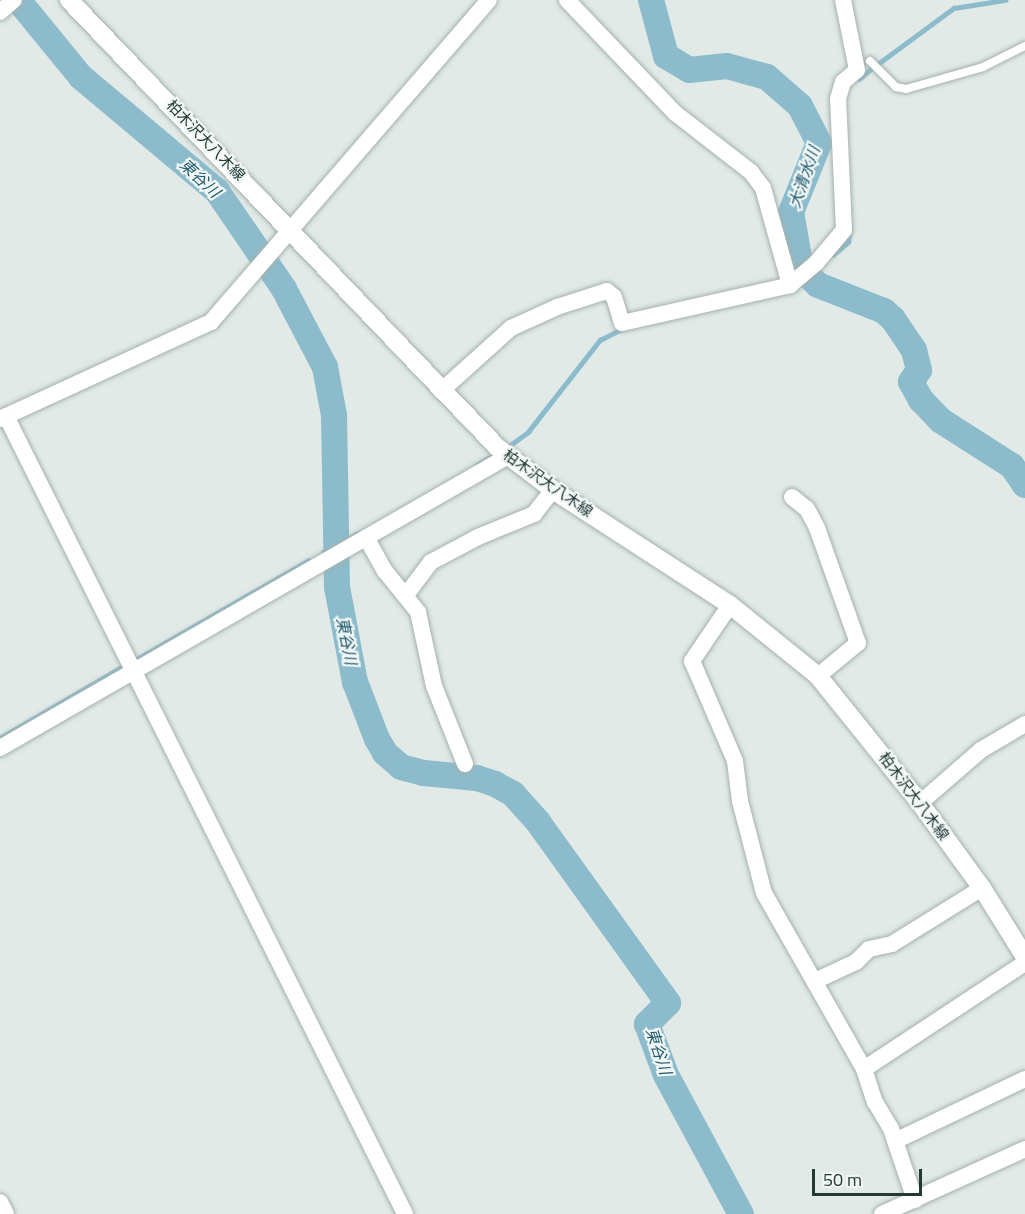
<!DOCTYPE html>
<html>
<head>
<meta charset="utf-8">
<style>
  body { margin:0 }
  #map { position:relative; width:1025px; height:1214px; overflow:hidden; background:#e1eae7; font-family:"Titillium Web","Noto Sans JP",sans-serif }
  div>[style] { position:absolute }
  .stream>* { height:4.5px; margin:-2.25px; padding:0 2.25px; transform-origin:2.25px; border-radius:2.25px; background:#8cbbcc }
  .river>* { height:26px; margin:-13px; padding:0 13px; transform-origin:13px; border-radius:13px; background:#8cbbcc }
  .roads { filter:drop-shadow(0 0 2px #a4b1ae) drop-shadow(0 0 2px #a4b1ae) }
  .service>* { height:8px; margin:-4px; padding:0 4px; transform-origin:4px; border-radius:4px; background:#fff }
  .minor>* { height:16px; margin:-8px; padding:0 8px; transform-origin:8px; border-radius:8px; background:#fff }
  .secondary>* { height:18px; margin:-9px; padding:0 9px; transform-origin:9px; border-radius:9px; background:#fff }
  span { translate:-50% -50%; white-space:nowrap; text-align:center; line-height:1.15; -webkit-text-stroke:4.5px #f1f7f5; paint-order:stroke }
  .street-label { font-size:15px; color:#223936 }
  .water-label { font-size:16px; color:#215b71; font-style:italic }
  .scale { position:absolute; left:812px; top:1169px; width:110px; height:27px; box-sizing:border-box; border:3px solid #223936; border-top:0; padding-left:8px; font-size:18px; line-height:21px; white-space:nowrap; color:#223936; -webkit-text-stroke:4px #f1f7f5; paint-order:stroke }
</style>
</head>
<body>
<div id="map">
  <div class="stream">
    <i style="left:879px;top:63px;width:93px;rotate:-36.3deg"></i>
    <i style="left:954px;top:8px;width:52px;rotate:-8.9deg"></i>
    <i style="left:859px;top:79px;width:16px;rotate:-40deg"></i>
    <i style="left:833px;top:255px;width:20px;rotate:-41deg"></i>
    <i style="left:848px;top:242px;width:13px;rotate:-81deg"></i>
    <i style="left:509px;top:446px;width:24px;rotate:-36deg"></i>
    <i style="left:528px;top:432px;width:117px;rotate:-52deg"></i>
    <i style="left:600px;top:340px;width:25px;rotate:-27deg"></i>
    <i style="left:477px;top:465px;width:15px;rotate:-32deg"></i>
    <i style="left:323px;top:552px;width:40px;rotate:-28deg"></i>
    <i style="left:137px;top:659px;width:198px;rotate:-29.9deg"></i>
    <i style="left:0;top:738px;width:143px;rotate:-30.3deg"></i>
  </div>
  <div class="river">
    <i style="left:18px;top:0;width:99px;rotate:50.7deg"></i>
    <i style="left:81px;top:77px;width:177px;rotate:40deg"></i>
    <i style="left:217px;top:191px;width:119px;rotate:55.6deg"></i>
    <i style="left:284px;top:289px;width:88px;rotate:62.3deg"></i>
    <i style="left:325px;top:367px;width:49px;rotate:79.4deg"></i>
    <i style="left:334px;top:415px;width:172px;rotate:89deg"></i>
    <i style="left:337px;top:587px;width:97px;rotate:79.3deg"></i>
    <i style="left:355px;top:682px;width:61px;rotate:68.9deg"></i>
    <i style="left:377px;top:739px;width:16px;rotate:60deg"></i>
    <i style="left:385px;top:753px;width:21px;rotate:41deg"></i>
    <i style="left:401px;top:767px;width:24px;rotate:15deg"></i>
    <i style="left:424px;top:773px;width:53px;rotate:5.4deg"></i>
    <i style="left:477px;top:778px;width:19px;rotate:18deg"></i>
    <i style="left:495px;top:784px;width:21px;rotate:29deg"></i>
    <i style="left:513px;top:794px;width:38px;rotate:48deg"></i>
    <i style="left:538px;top:822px;width:223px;rotate:54.3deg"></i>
    <i style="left:668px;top:1003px;width:30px;rotate:135deg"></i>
    <i style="left:647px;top:1024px;width:54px;rotate:69.6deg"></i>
    <i style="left:666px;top:1075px;width:158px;rotate:61.7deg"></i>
    <i style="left:651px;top:0;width:58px;rotate:75deg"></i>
    <i style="left:666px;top:56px;width:27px;rotate:31deg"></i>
    <i style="left:689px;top:70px;width:38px;rotate:-6deg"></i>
    <i style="left:727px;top:66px;width:41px;rotate:15.4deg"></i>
    <i style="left:767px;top:77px;width:44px;rotate:41.3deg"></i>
    <i style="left:800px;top:106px;width:42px;rotate:62.8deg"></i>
    <i style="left:819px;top:143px;width:74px;rotate:112.1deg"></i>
    <i style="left:791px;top:212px;width:58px;rotate:80deg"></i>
    <i style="left:801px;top:269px;width:23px;rotate:43deg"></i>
    <i style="left:818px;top:285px;width:71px;rotate:21.5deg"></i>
    <i style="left:884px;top:311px;width:12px;rotate:42deg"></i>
    <i style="left:893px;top:319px;width:37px;rotate:56deg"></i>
    <i style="left:914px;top:350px;width:21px;rotate:76deg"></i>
    <i style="left:919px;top:370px;width:14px;rotate:124deg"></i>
    <i style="left:911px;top:382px;width:21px;rotate:61deg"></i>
    <i style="left:921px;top:400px;width:28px;rotate:46deg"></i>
    <i style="left:940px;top:420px;width:85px;rotate:32.6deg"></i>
    <i style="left:1012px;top:466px;width:23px;rotate:56deg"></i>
  </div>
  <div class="roads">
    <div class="service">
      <i style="left:870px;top:61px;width:37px;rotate:45deg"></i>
      <i style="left:896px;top:87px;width:10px;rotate:11deg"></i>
      <i style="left:906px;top:89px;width:80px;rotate:-15.9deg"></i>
      <i style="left:983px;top:67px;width:47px;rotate:-26.6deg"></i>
    </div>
    <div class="minor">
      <i style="left:567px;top:0;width:156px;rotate:46.3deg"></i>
      <i style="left:675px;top:113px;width:96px;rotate:37.8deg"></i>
      <i style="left:751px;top:172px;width:20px;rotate:53deg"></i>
      <i style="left:763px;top:188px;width:101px;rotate:74.4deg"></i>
      <i style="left:0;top:12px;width:18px;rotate:-41deg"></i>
      <i style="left:441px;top:391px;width:94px;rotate:-42deg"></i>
      <i style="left:511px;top:328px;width:51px;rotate:-24.5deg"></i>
      <i style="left:557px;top:307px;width:52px;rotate:-17.7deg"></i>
      <i style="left:607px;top:291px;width:9px;rotate:41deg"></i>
      <i style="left:614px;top:297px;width:27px;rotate:73deg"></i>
      <i style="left:622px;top:323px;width:172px;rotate:-12.7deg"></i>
      <i style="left:790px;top:285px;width:34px;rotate:-40deg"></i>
      <i style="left:816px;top:263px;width:43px;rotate:-49.7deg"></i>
      <i style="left:844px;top:230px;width:131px;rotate:-92.6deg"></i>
      <i style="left:838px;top:99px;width:18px;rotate:-74deg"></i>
      <i style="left:843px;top:82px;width:18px;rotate:-41deg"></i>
      <i style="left:857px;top:70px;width:71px;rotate:-101.3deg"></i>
      <i style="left:6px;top:416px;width:892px;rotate:63.43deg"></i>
      <i style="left:0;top:419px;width:232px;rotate:-24.7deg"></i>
      <i style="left:211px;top:322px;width:425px;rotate:-49.2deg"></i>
      <i style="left:792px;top:497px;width:19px;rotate:39deg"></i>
      <i style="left:807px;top:509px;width:21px;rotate:62deg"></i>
      <i style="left:817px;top:528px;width:122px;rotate:70.4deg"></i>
      <i style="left:858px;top:643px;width:52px;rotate:140.5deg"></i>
      <i style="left:367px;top:539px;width:37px;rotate:61deg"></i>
      <i style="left:385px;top:571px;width:53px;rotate:51.2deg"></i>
      <i style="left:418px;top:612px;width:76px;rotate:77.8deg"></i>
      <i style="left:434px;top:686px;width:84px;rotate:68.3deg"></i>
      <i style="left:406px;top:595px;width:41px;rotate:-52.9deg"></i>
      <i style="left:431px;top:562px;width:53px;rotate:-28deg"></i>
      <i style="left:478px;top:537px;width:61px;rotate:-22.3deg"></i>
      <i style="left:534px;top:514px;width:31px;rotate:-52deg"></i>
      <i style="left:730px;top:605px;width:68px;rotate:124.2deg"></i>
      <i style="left:692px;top:661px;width:109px;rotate:66.7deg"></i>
      <i style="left:735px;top:761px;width:40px;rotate:82.9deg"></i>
      <i style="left:740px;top:801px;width:95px;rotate:75.4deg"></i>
      <i style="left:764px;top:893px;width:202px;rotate:60.4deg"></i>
      <i style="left:864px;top:1069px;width:35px;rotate:72deg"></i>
      <i style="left:875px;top:1102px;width:31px;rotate:59deg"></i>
      <i style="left:891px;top:1129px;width:75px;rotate:71.3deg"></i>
      <i style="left:0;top:748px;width:586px;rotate:-29.89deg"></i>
      <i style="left:920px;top:803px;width:81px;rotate:-41deg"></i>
      <i style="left:981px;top:750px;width:51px;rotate:-30.6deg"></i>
      <i style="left:815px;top:981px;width:45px;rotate:-24.9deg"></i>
      <i style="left:856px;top:962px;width:18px;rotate:-45deg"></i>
      <i style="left:869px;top:949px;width:24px;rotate:-12deg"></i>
      <i style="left:892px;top:944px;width:106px;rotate:-31.9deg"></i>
      <i style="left:864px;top:1069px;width:193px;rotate:-33.4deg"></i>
      <i style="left:895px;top:1141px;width:144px;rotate:-25.5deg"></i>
      <i style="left:0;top:1202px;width:13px;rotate:63deg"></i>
      <i style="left:882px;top:1214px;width:157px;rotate:-24.4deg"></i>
    </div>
    <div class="secondary">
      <i style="left:69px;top:0;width:619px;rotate:46.24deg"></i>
      <i style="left:497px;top:447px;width:71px;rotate:37.5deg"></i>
      <i style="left:553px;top:490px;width:211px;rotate:33deg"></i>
      <i style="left:730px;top:605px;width:113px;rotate:38.9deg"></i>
      <i style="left:818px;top:676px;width:163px;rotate:51.2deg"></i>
      <i style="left:920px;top:803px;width:105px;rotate:53.9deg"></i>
      <i style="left:982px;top:888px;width:81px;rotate:58.1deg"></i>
    </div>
  </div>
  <div class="street-label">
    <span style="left:206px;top:140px;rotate:46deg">柏木沢大八木線</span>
    <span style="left:548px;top:483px;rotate:35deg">柏木沢大八木線</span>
    <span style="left:914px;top:796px;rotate:53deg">柏木沢大八木線</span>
  </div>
  <div class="water-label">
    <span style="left:804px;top:177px;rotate:-71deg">大清水川</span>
    <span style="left:200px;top:178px;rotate:43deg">東谷川</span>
    <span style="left:347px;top:641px;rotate:79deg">東谷川</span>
    <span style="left:659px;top:1051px;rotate:72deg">東谷川</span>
  </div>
  <div class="scale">50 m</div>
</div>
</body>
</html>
